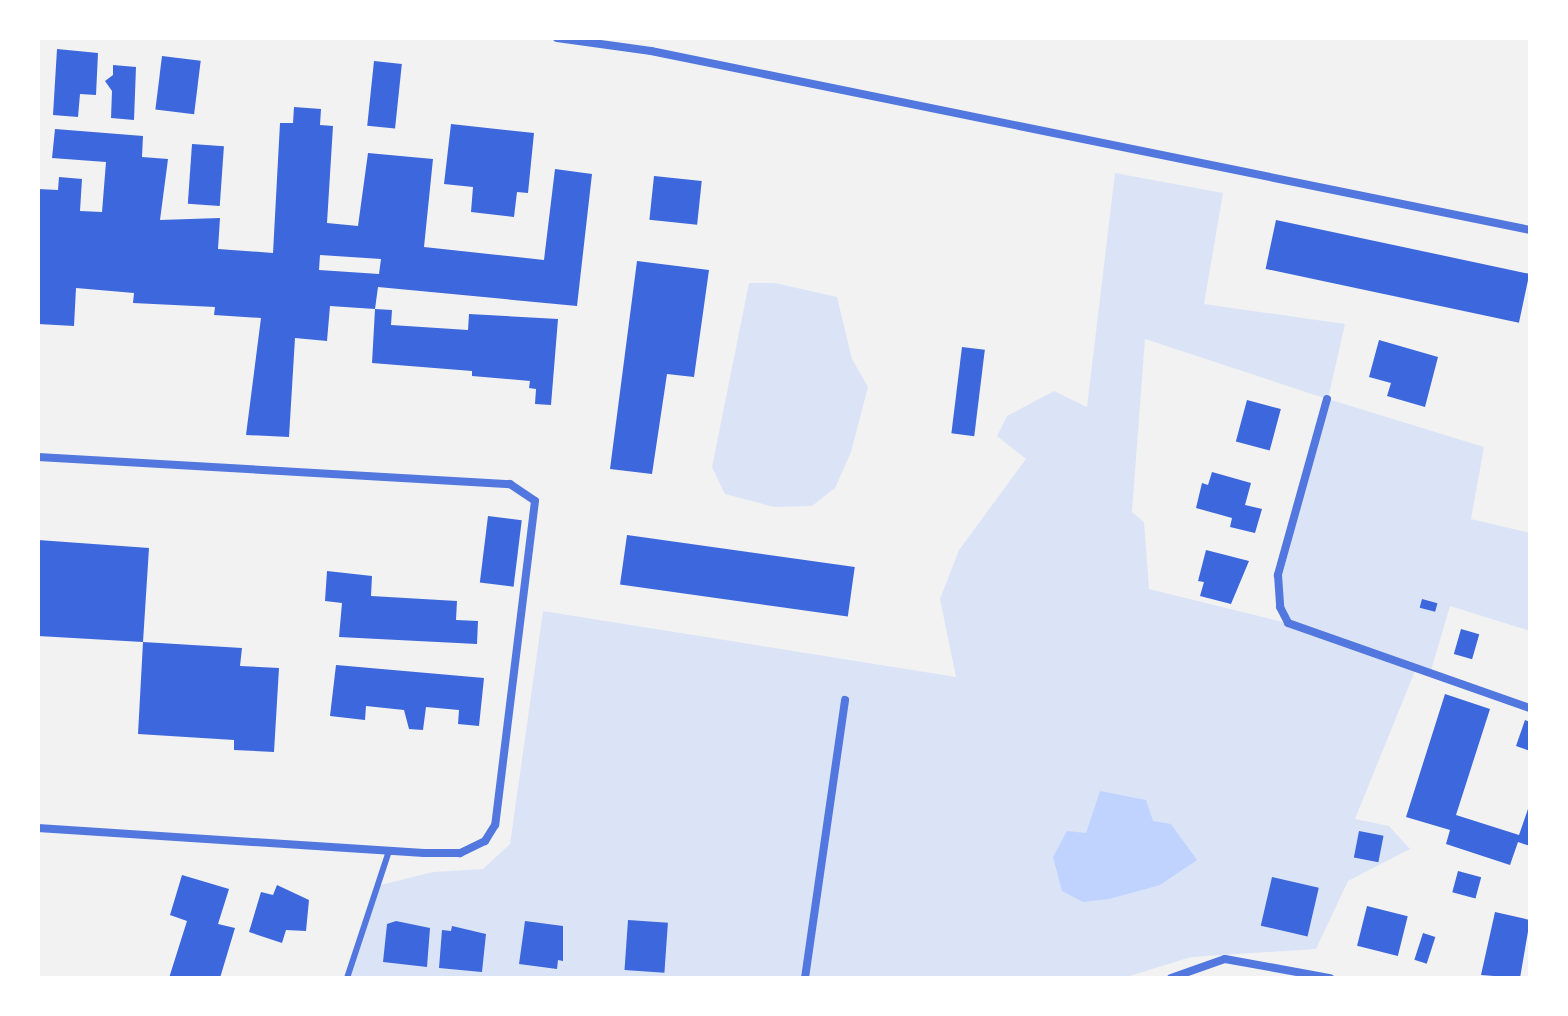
<!DOCTYPE html>
<html>
<head>
<meta charset="utf-8">
<style>
  body { margin:0 }
  #map { position:relative; width:1568px; height:1016px; overflow:hidden; background:#f2f2f2; font-family:Manrope,sans-serif }
  div>[style] { position:absolute }
  .green>* { inset:0; background:#dbe4f7 }
  .water>* { inset:0; background:#bfd3fe }
  .building>* { inset:0; background:#3d67dc; transform-origin:0 0 }
  .service>* { height:6px; margin:-3px; padding:0 3px; transform-origin:3px; border-radius:3px; background:#5277de }
  .minor>* { height:8px; margin:-4px; padding:0 4px; transform-origin:4px; border-radius:4px; background:#5277de }
  span { translate:-50% -50%; white-space:nowrap; text-align:center; line-height:1.15; -webkit-text-stroke:7px #fff; paint-order:stroke }
  .frame { position:absolute; inset:0; border:40px solid #fff; pointer-events:none }
</style>
</head>
<body>
<div id="map">
  <div class="green">
    <i style="clip-path:polygon(evenodd,1115px 173px,1223px 193px,1204px 304px,1345px 324px,1328px 399px,1484px 447px,1471px 519px,1530px 533px,1530px 631px,1450px 606px,1430px 674px,1415px 671px,1355px 819px,1389px 826px,1410px 849px,1348px 881px,1316px 949px,1191px 957px,1123px 978px,347px 978px,377px 886px,433px 872px,483px 869px,510px 844px,543px 611px,956px 677px,940px 599px,959px 550px,1026px 459px,997px 436px,1007px 416px,1054px 391px,1087px 407px,1115px 173px,1145px 339px,1327px 399px,1278px 575px,1287px 623px,1149px 589px,1144px 522px,1132px 512px,1145px 339px)"></i>
    <i style="clip-path:polygon(749px 283px,775px 283px,837px 297px,852px 359px,868px 387px,851px 452px,835px 488px,812px 506px,774px 507px,725px 494px,712px 467px)"></i>
  </div>
  <div class="water">
    <i style="clip-path:polygon(1100px 791px,1146px 800px,1153px 821px,1171px 824px,1197px 860px,1160px 885px,1109px 899px,1083px 902px,1062px 891px,1053px 857px,1067px 831px,1086px 833px)"></i>
  </div>
  <div class="building">
    <i style="clip-path:polygon(57px 49px,98px 53px,96px 95px,80px 94px,78px 117px,53px 115px)"></i>
    <i style="left:162px;top:56px;width:39px;height:54px;rotate:7deg"></i>
    <i style="left:374px;top:61px;width:28px;height:65px;rotate:6deg"></i>
    <i style="clip-path:polygon(113px 65px,136px 67px,134px 120px,111px 118px,112px 91px,105px 81px,113px 75px)"></i>
    <i style="clip-path:polygon(evenodd,294px 107px,321px 109px,320px 125px,333px 126px,327px 223px,358px 226px,368px 153px,433px 159px,424px 247px,544px 260px,555px 169px,592px 174px,577px 306px,378px 287px,375px 309px,392px 310px,391px 325px,468px 330px,469px 314px,558px 319px,551px 405px,535px 404px,536px 389px,529px 388px,530px 381px,472px 376px,472px 371px,372px 363px,375px 309px,330px 306px,327px 341px,295px 338px,289px 437px,246px 435px,261px 318px,214px 315px,215px 307px,133px 303px,134px 293px,76px 288px,74px 326px,38px 324px,38px 189px,58px 190px,59px 177px,82px 179px,80px 211px,102px 212px,106px 162px,52px 158px,55px 129px,143px 136px,142px 157px,168px 159px,160px 220px,220px 218px,218px 249px,273px 253px,280px 123px,293px 123px,294px 107px,320px 255px,381px 259px,379px 274px,319px 270px,320px 255px)"></i>
    <i style="clip-path:polygon(451px 124px,534px 133px,528px 193px,517px 192px,514px 217px,471px 212px,473px 187px,444px 184px)"></i>
    <i style="left:192px;top:144px;width:32px;height:60px;rotate:4deg"></i>
    <i style="left:654px;top:176px;width:48px;height:44px;rotate:6deg"></i>
    <i style="left:1276px;top:220px;width:259px;height:50px;rotate:12deg"></i>
    <i style="clip-path:polygon(637px 261px,709px 270px,694px 377px,667px 374px,652px 474px,610px 469px)"></i>
    <i style="clip-path:polygon(1379px 340px,1438px 357px,1425px 407px,1387px 396px,1391px 383px,1369px 377px)"></i>
    <i style="left:962px;top:347px;width:23px;height:87px;rotate:7deg"></i>
    <i style="left:1247px;top:400px;width:35px;height:43px;rotate:15deg"></i>
    <i style="clip-path:polygon(1212px 472px,1251px 483px,1245px 505px,1262px 509px,1255px 533px,1230px 527px,1232px 518px,1196px 508px,1202px 483px,1208px 485px)"></i>
    <i style="left:488px;top:516px;width:34px;height:67px;rotate:7deg"></i>
    <i style="left:627px;top:535px;width:230px;height:50px;rotate:8deg"></i>
    <i style="clip-path:polygon(38px 540px,149px 548px,143px 642px,242px 648px,240px 666px,279px 668px,274px 752px,234px 750px,234px 740px,138px 734px,143px 642px,38px 636px)"></i>
    <i style="clip-path:polygon(1206px 550px,1249px 561px,1231px 604px,1200px 596px,1204px 582px,1198px 581px)"></i>
    <i style="clip-path:polygon(327px 571px,372px 576px,371px 596px,457px 601px,456px 620px,478px 621px,477px 644px,339px 637px,342px 603px,325px 601px)"></i>
    <i style="left:1422px;top:599px;width:16px;height:9px;rotate:15deg"></i>
    <i style="left:1461px;top:629px;width:19px;height:26px;rotate:16deg"></i>
    <i style="clip-path:polygon(336px 665px,484px 678px,479px 726px,458px 724px,459px 710px,426px 707px,423px 730px,409px 729px,404px 710px,366px 706px,365px 720px,330px 716px)"></i>
    <i style="clip-path:polygon(1445px 694px,1490px 709px,1456px 815px,1519px 835px,1530px 803px,1530px 846px,1518px 842px,1510px 865px,1446px 844px,1450px 830px,1406px 817px)"></i>
    <i style="clip-path:polygon(1525px 720px,1530px 722px,1530px 751px,1516px 746px)"></i>
    <i style="left:1359px;top:831px;width:25px;height:27px;rotate:11deg"></i>
    <i style="left:1458px;top:871px;width:24px;height:22px;rotate:15deg"></i>
    <i style="clip-path:polygon(182px 875px,229px 889px,218px 924px,235px 928px,220px 978px,169px 978px,187px 921px,170px 915px)"></i>
    <i style="left:1272px;top:877px;width:48px;height:50px;rotate:13deg"></i>
    <i style="clip-path:polygon(277px 885px,309px 900px,306px 931px,286px 930px,282px 943px,249px 932px,261px 892px,273px 895px)"></i>
    <i style="left:1367px;top:906px;width:42px;height:41px;rotate:14deg"></i>
    <i style="clip-path:polygon(1495px 912px,1530px 920px,1520px 978px,1481px 975px)"></i>
    <i style="left:628px;top:920px;width:40px;height:50px;rotate:4deg"></i>
    <i style="clip-path:polygon(396px 921px,430px 928px,427px 967px,383px 962px,387px 924px)"></i>
    <i style="clip-path:polygon(525px 921px,563px 926px,563px 961px,558px 960px,557px 969px,519px 964px)"></i>
    <i style="clip-path:polygon(452px 926px,486px 934px,482px 972px,439px 968px,442px 930px,451px 931px)"></i>
    <i style="left:1423px;top:933px;width:13px;height:28px;rotate:18deg"></i>
  </div>
  <div class="service">
    <i style="left:347px;top:978px;width:134px;rotate:-71.7deg"></i>
  </div>
  <div class="minor">
    <i style="left:557px;top:38px;width:95px;rotate:7.9deg"></i>
    <i style="left:651px;top:51px;width:897px;rotate:11.51deg"></i>
    <i style="left:1327px;top:399px;width:183px;rotate:105.6deg"></i>
    <i style="left:1278px;top:575px;width:32px;rotate:86deg"></i>
    <i style="left:1280px;top:607px;width:18px;rotate:63deg"></i>
    <i style="left:1288px;top:623px;width:256px;rotate:19.4deg"></i>
    <i style="left:38px;top:457px;width:473px;rotate:3.3deg"></i>
    <i style="left:510px;top:484px;width:30px;rotate:34deg"></i>
    <i style="left:535px;top:501px;width:326px;rotate:97deg"></i>
    <i style="left:495px;top:825px;width:19px;rotate:122deg"></i>
    <i style="left:485px;top:841px;width:28px;rotate:154deg"></i>
    <i style="left:460px;top:853px;width:36px;rotate:180deg"></i>
    <i style="left:424px;top:853px;width:387px;rotate:-176.3deg"></i>
    <i style="left:805px;top:978px;width:281px;rotate:-81.8deg"></i>
    <i style="left:1171px;top:978px;width:57px;rotate:-19.4deg"></i>
    <i style="left:1225px;top:959px;width:107px;rotate:10.3deg"></i>
  </div>
  <div class="frame"></div>
</div>
</body>
</html>
